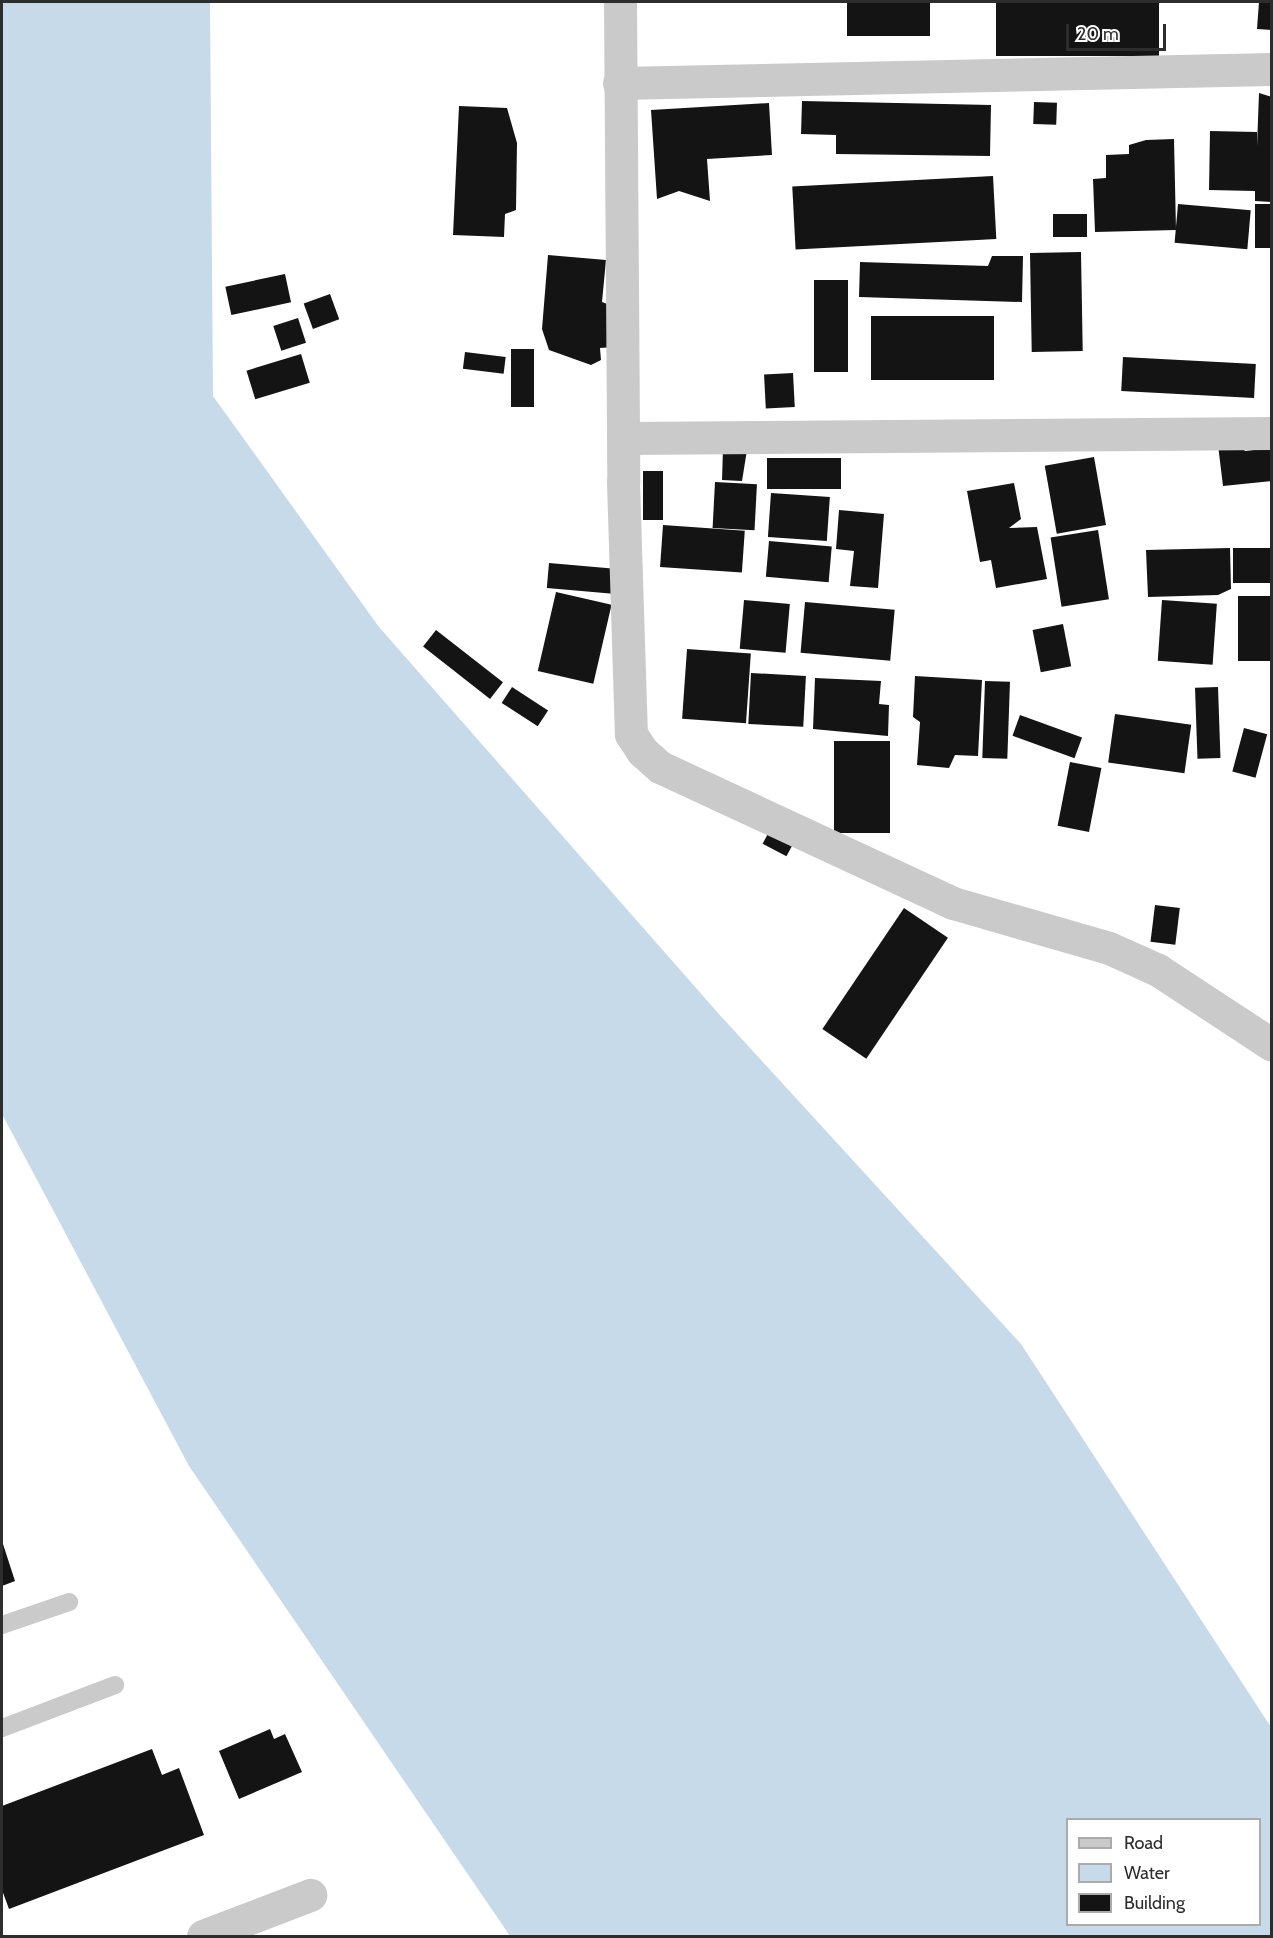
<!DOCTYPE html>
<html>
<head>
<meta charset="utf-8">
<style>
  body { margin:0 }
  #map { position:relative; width:1273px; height:1938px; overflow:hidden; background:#fff; font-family:Cabin,sans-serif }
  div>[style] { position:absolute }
  .water>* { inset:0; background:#c7daea }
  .building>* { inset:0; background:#141414; transform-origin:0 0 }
  .lane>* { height:18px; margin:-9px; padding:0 9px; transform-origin:9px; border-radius:9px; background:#cacaca }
  .street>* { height:33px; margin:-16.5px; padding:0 16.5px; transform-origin:16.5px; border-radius:16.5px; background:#cacaca }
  span { translate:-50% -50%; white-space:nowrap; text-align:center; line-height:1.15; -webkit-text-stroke:6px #fff; paint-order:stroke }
  .frame { position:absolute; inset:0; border:3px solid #2d2d2d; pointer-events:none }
  .legend { position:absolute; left:1066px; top:1818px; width:195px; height:108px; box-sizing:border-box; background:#fff; border:2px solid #ababab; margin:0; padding:8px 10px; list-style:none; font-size:18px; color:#2d2d2d }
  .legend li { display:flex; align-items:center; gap:12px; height:30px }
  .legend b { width:30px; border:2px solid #ababab }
  .scale { position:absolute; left:1066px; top:24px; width:100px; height:27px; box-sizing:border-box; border:3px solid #2d2d2d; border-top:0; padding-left:8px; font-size:18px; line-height:21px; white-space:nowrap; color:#2d2d2d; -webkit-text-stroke:4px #fff; paint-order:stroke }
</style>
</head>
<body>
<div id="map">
  <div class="water">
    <i style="clip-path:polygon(evenodd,2px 2px,210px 2px,213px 396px,379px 627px,718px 1013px,1021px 1344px,1271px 1727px,1271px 1936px,510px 1936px,189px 1466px,2px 1114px,2px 2px,1068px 1820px,1260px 1820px,1260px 1924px,1068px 1924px,1068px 1820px)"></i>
  </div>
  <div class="building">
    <i style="left:847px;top:2px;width:83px;height:34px"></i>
    <i style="left:996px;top:2px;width:163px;height:54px"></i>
    <i style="clip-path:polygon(1259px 2px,1272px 2px,1272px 30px,1257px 29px)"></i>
    <i style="clip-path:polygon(1259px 93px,1272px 97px,1272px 202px,1255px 201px,1255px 191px,1209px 190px,1210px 131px,1257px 132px,1257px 146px)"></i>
    <i style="clip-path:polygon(802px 101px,991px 105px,990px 156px,836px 154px,836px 135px,801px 134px)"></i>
    <i style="left:1034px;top:102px;width:23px;height:22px;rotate:2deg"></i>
    <i style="clip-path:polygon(769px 103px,772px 155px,707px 159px,710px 201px,679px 191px,657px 199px,651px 110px)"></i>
    <i style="clip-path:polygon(459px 106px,507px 108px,517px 143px,516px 210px,505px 214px,504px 237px,453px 235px)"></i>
    <i style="clip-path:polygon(1174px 139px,1176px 230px,1095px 232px,1093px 179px,1106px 178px,1106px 155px,1129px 154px,1129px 145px,1146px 140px)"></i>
    <i style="left:993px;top:176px;width:63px;height:201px;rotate:87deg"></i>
    <i style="left:1178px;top:204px;width:73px;height:39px;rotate:5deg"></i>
    <i style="left:1255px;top:204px;width:17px;height:44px"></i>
    <i style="left:1053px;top:214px;width:34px;height:23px"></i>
    <i style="left:1081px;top:252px;width:99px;height:51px;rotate:89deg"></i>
    <i style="clip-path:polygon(548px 255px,606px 260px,602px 302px,610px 305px,614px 347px,600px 348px,601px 360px,591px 365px,549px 350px,542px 329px)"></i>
    <i style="clip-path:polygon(992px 256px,1023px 256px,1022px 302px,859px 297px,860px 262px,988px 266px)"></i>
    <i style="left:285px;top:274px;width:29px;height:61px;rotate:78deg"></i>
    <i style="left:814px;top:280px;width:34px;height:92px"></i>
    <i style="left:330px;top:294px;width:27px;height:28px;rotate:70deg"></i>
    <i style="left:871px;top:316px;width:123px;height:64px"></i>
    <i style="left:298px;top:318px;width:26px;height:26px;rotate:72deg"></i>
    <i style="left:511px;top:349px;width:23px;height:58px"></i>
    <i style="left:465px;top:352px;width:41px;height:17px;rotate:7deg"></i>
    <i style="left:301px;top:354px;width:30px;height:57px;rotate:73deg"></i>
    <i style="left:1123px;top:357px;width:133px;height:34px;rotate:3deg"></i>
    <i style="left:793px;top:373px;width:34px;height:29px;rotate:87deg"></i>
    <i style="clip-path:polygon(1239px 443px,1245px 451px,1272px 448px,1272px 481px,1223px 486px,1218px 445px)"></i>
    <i style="clip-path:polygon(723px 449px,747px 450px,742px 481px,722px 480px)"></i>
    <i style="left:1094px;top:457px;width:69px;height:50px;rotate:80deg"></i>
    <i style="left:841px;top:458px;width:31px;height:74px;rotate:90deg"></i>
    <i style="left:643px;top:471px;width:20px;height:49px"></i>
    <i style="left:715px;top:482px;width:42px;height:46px;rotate:3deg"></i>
    <i style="clip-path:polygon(1014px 483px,1021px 519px,1009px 528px,1037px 527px,1047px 579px,996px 588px,991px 560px,980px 562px,967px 491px)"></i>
    <i style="left:771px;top:493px;width:59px;height:44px;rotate:4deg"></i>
    <i style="clip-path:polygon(839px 510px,884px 514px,878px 588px,850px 586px,854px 551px,836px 549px)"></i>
    <i style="left:663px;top:525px;width:82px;height:42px;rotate:4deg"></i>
    <i style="left:1098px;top:530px;width:70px;height:48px;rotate:81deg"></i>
    <i style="left:769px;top:541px;width:63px;height:36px;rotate:5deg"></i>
    <i style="clip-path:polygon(1230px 548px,1231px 589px,1218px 595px,1148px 597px,1146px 550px)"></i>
    <i style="left:1272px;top:548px;width:35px;height:39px;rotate:90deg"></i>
    <i style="left:549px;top:563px;width:72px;height:25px;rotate:5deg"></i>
    <i style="left:556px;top:592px;width:57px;height:81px;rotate:13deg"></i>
    <i style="left:1272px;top:596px;width:65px;height:34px;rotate:90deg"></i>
    <i style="left:744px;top:600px;width:46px;height:49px;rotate:5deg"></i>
    <i style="left:1162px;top:600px;width:55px;height:61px;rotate:4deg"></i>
    <i style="left:805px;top:602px;width:90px;height:51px;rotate:5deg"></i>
    <i style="left:1063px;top:624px;width:43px;height:31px;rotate:79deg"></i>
    <i style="left:436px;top:630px;width:85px;height:21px;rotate:38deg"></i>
    <i style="left:687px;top:649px;width:64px;height:70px;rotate:4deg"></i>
    <i style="left:751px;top:673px;width:55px;height:51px;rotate:3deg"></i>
    <i style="clip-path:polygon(915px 676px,982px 680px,978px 756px,955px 755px,949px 768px,917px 765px,920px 722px,913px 717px)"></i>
    <i style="clip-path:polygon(815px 678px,881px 681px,879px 704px,889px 705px,888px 736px,813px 729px)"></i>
    <i style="left:985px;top:681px;width:25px;height:77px;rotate:2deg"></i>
    <i style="left:512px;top:687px;width:43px;height:19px;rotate:33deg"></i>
    <i style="left:1218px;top:687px;width:71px;height:23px;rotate:88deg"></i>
    <i style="left:1115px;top:714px;width:77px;height:49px;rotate:8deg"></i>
    <i style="left:1020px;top:715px;width:66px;height:22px;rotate:20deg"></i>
    <i style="left:1244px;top:728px;width:24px;height:45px;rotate:15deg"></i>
    <i style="left:834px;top:741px;width:56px;height:92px"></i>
    <i style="left:1070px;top:762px;width:32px;height:65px;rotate:11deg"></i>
    <i style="left:772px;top:826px;width:27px;height:20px;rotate:28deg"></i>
    <i style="left:1155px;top:905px;width:25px;height:37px;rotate:7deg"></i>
    <i style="left:904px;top:908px;width:53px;height:146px;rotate:34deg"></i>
    <i style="clip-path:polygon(2px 1541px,15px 1581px,2px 1586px)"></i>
    <i style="clip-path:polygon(270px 1729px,274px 1739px,285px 1734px,302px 1772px,239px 1799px,219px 1751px)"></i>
    <i style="clip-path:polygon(152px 1749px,162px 1775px,179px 1768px,204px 1835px,9px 1909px,2px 1890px,2px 1806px)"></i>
  </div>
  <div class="lane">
    <i style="left:2px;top:1625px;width:71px;rotate:-18.9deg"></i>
    <i style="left:2px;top:1728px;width:121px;rotate:-20.8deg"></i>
  </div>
  <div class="street">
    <i style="left:620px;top:2px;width:480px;rotate:89.6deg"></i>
    <i style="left:623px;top:482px;width:252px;rotate:88.2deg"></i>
    <i style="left:631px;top:734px;width:20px;rotate:57deg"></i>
    <i style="left:642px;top:751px;width:24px;rotate:42deg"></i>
    <i style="left:660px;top:767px;width:323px;rotate:24.9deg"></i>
    <i style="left:953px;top:903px;width:162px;rotate:16.1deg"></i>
    <i style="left:1109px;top:948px;width:54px;rotate:24.2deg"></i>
    <i style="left:1158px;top:970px;width:136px;rotate:33.3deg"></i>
    <i style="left:619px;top:83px;width:653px;rotate:-1.23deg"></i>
    <i style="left:623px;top:438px;width:649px;rotate:-0.44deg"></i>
    <i style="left:203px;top:1936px;width:115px;rotate:-21deg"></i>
  </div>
  <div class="frame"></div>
  <ul class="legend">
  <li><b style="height:8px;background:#cacaca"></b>Road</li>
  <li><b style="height:16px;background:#c7daea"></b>Water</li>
  <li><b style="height:16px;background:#141414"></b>Building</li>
  </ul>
  <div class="scale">20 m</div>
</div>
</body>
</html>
